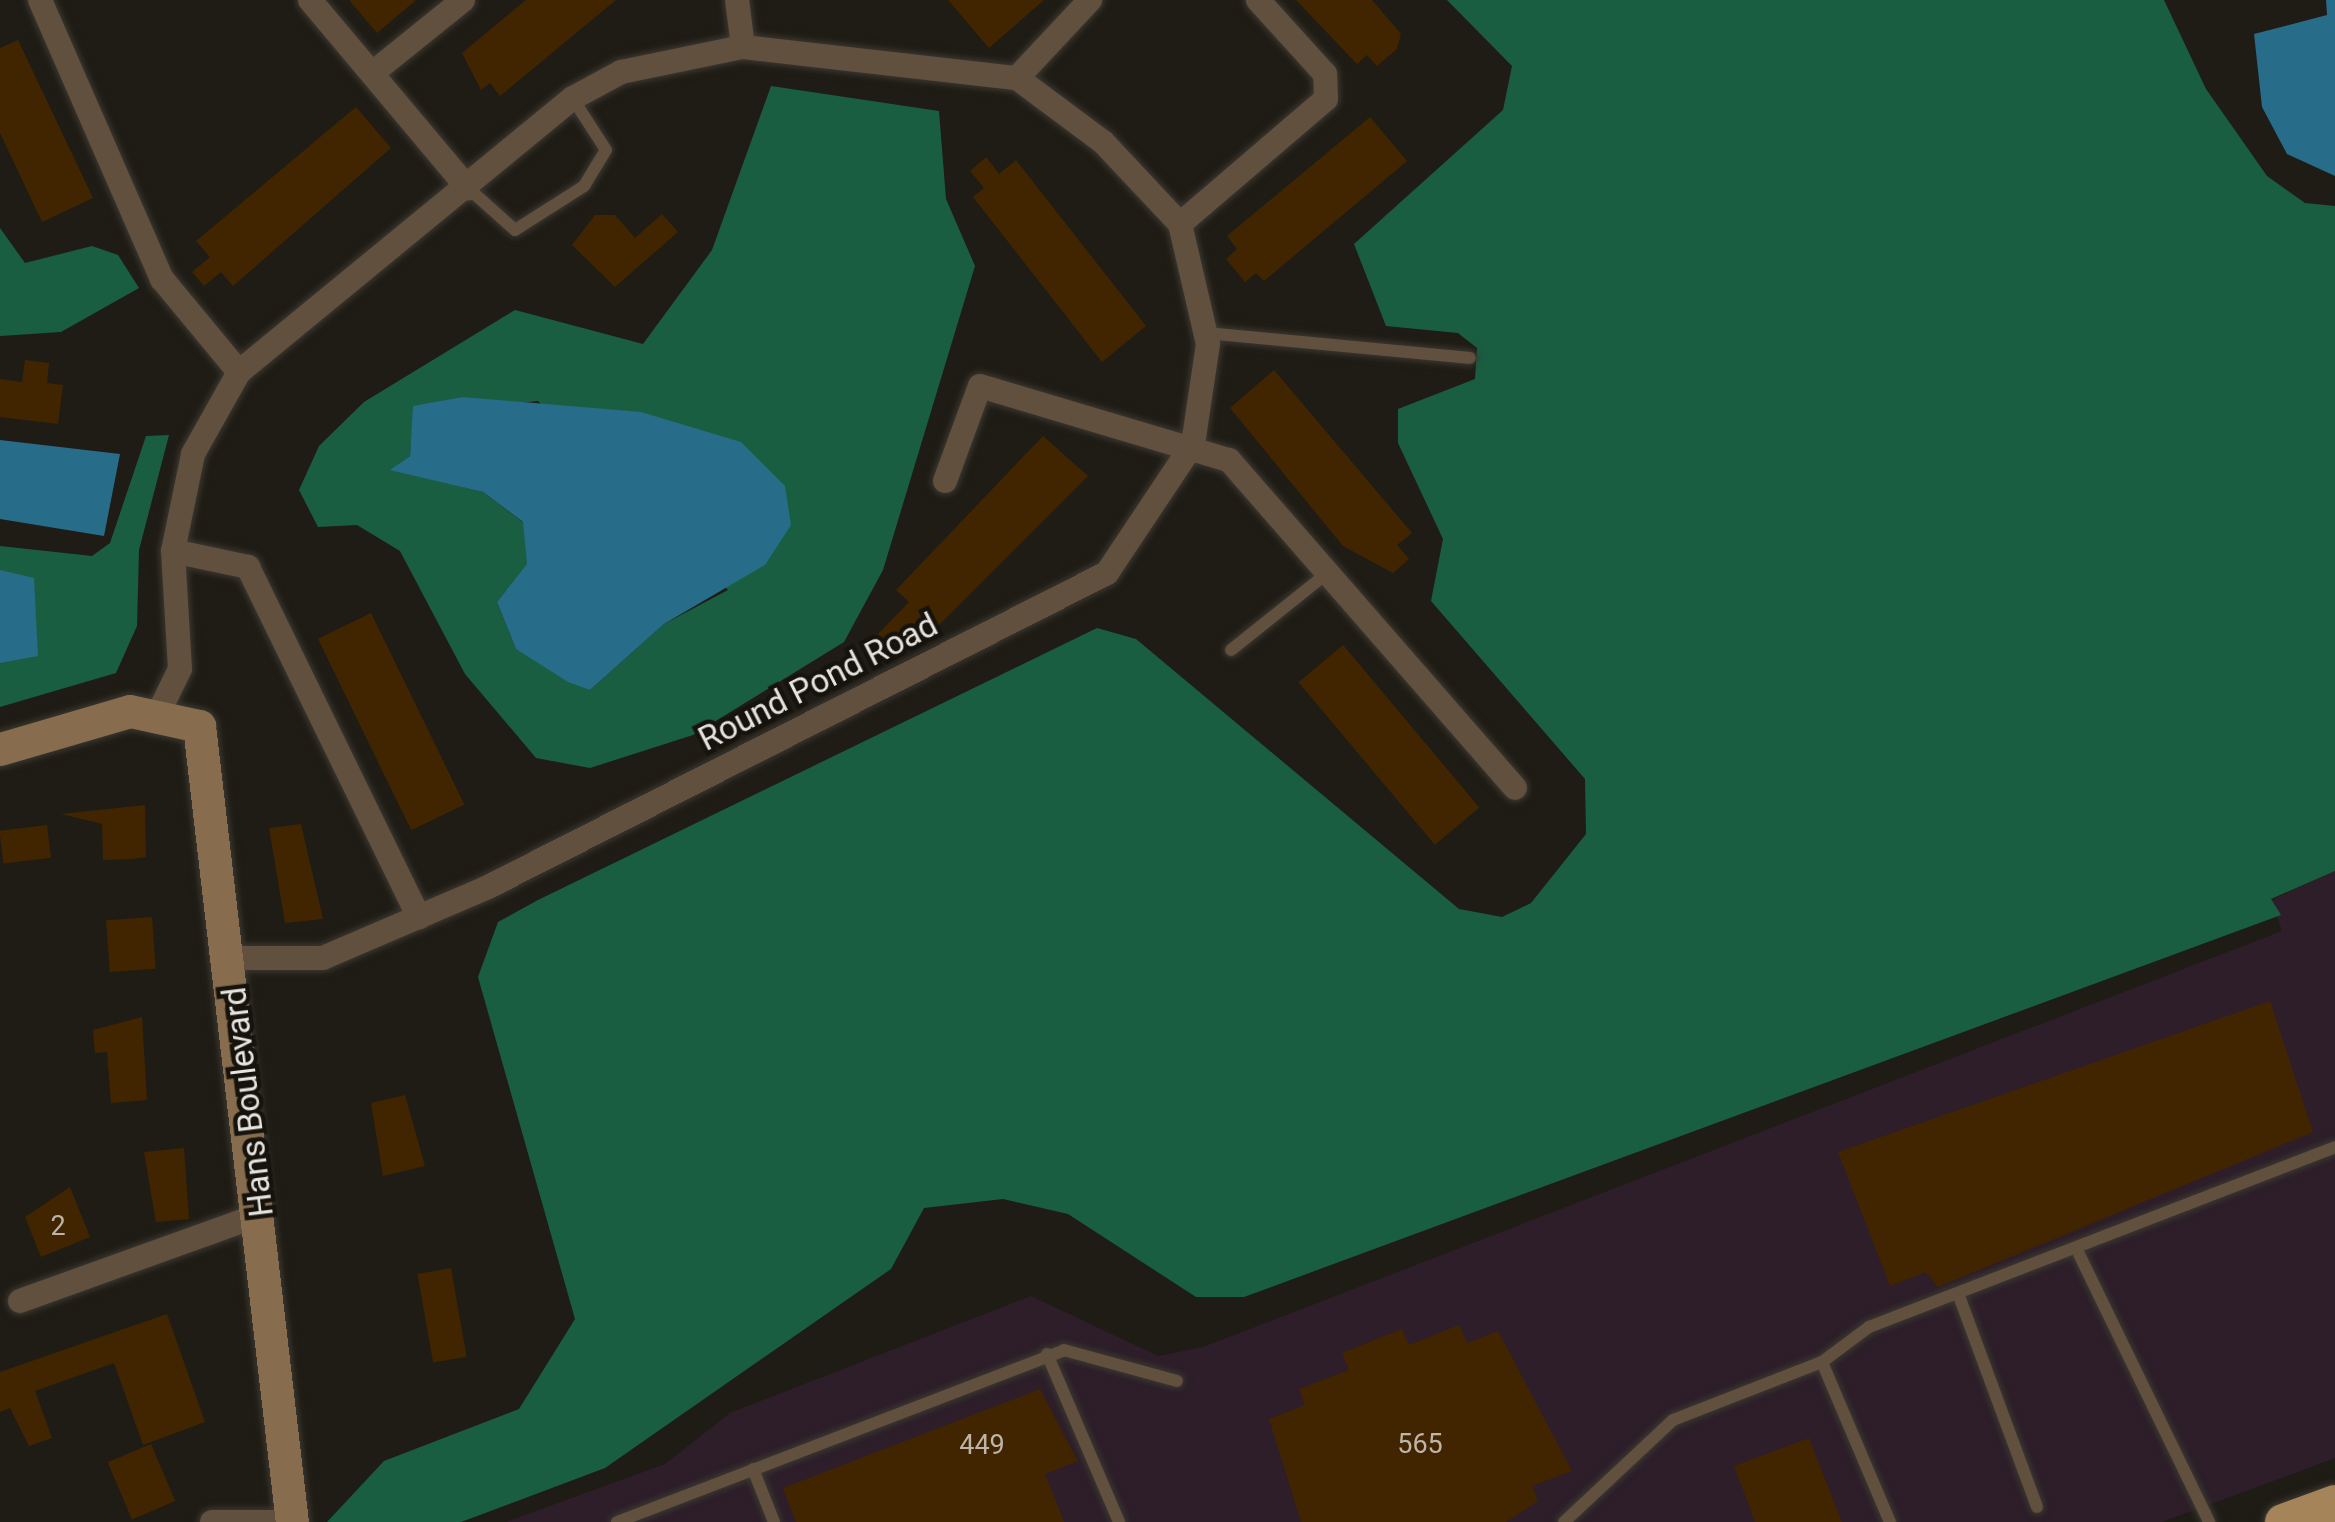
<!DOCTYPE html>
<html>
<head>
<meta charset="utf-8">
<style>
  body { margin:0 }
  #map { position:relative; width:2335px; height:1522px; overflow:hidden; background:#1f1c15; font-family:Roboto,sans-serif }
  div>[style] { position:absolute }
  .commercial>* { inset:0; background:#2d1e29 }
  .forest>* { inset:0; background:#1a5e42 }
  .water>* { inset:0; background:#276c89 }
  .building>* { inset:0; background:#412500; transform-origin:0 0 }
  .roads { filter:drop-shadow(0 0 3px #3b3831) drop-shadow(0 0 3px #3b3831) }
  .lane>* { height:12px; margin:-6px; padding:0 6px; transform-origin:6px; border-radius:6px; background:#60503d }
  .street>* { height:24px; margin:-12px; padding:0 12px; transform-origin:12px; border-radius:12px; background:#60503d }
  .secondary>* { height:33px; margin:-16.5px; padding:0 16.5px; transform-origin:16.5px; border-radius:16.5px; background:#876d4e }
  .primary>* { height:36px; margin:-18px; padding:0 18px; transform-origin:18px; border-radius:18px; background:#a5845a }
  span { translate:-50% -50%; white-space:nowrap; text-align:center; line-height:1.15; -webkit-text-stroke:9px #16130d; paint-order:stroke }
  .number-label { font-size:27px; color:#beb4a8 }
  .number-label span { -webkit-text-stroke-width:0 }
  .street-label { font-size:33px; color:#e7e4e0 }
</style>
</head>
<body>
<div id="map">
  <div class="commercial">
    <i style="clip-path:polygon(2335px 871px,2335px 1458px,2162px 1522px,506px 1522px,665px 1464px,730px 1413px,1031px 1296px,1158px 1356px,1203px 1347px,2282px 931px,2271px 900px)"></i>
  </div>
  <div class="forest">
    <i style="clip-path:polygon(1447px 0,2164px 0,2206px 89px,2267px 176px,2305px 203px,2335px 206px,2335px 871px,2271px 899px,2281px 915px,1244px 1297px,1196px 1297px,1068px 1214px,1003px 1199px,924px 1208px,891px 1269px,605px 1468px,461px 1522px,327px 1522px,384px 1461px,519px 1409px,575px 1319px,478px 977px,498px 922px,538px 900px,1097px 628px,1136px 639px,1459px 909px,1502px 917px,1531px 903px,1586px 834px,1585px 779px,1431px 601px,1443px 539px,1398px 443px,1398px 409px,1475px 379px,1477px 348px,1458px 333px,1386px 326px,1354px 244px,1503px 110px,1512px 66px)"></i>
    <i style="clip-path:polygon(evenodd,771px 86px,939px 111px,946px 199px,975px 266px,883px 570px,844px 642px,693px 735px,590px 768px,536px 758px,465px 674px,400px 551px,357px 525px,318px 527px,299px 490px,319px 446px,364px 402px,515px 310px,643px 344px,712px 250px,771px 86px,462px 397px,487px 407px,538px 401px,728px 590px,664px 624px,590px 690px,516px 649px,497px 602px,528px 564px,524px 523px,483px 492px,392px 469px,410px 456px,414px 407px,462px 397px)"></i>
    <i style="clip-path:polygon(0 228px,25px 263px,92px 246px,118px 255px,139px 288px,61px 332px,0 336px)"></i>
    <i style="clip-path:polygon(169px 435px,139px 550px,137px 626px,116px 673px,0 707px,0 546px,92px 556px,110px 543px,146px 436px)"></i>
  </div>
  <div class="water">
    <i style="clip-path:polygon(2326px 0,2335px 0,2335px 176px,2287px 154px,2262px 107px,2254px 34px,2327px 15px)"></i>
    <i style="clip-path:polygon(462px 397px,641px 412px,741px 442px,785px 486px,791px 525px,765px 565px,664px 624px,590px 690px,568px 682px,516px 649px,497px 602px,527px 564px,523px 522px,483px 492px,390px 470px,410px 456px,413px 406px)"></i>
    <i style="clip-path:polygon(0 440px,120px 454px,104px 536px,0 519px)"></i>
    <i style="clip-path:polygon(0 570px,34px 578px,38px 656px,0 663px)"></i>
  </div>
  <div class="building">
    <i style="clip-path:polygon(349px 0,416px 0,377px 33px)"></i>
    <i style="clip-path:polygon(526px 0,616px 0,500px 96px,490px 83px,481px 90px,462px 53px)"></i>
    <i style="clip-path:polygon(948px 0,1044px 0,989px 48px)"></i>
    <i style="clip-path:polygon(1296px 0,1372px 0,1401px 34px,1397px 49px,1377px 66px,1367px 55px,1357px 64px)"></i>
    <i style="clip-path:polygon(18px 40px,93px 198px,42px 222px,0 133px,0 48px)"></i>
    <i style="clip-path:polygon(356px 107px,391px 148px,233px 286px,221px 272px,204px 286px,192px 272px,210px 257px,196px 241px)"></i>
    <i style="clip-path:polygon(1370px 117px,1407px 161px,1264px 281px,1256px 273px,1245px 282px,1226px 259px,1237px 249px,1227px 236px)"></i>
    <i style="clip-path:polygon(986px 157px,999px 174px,1016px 160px,1146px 326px,1102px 362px,973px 197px,984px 188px,970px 171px)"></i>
    <i style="clip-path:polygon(662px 214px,678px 232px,615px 287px,572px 245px,595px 215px,615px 215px,635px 238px)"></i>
    <i style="clip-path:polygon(25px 360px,49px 363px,47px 383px,63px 385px,58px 424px,0 417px,0 379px,22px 382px)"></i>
    <i style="clip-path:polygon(1274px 370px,1412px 533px,1397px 545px,1409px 559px,1393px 573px,1343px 546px,1230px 408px)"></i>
    <i style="clip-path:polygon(1043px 436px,1088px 476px,936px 628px,923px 615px,890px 649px,877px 635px,909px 602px,896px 590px)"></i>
    <i style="left:371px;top:613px;width:213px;height:59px;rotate:64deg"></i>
    <i style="left:1343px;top:645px;width:212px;height:58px;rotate:50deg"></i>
    <i style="clip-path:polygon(145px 805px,146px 857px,132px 859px,103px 860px,102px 824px,61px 814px)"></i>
    <i style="clip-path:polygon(301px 824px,323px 919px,285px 923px,269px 828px)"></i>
    <i style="left:47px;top:825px;width:33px;height:48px;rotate:83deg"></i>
    <i style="left:152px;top:917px;width:52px;height:46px;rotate:86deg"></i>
    <i style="clip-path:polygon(2270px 1001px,2313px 1132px,1938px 1287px,1926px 1272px,1890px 1286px,1838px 1152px)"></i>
    <i style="clip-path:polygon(142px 1017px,147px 1100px,111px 1103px,107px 1052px,95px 1053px,93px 1030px)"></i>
    <i style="clip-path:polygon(405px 1095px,425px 1166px,383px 1176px,371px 1103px)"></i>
    <i style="clip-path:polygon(184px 1148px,189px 1219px,156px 1222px,144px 1152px)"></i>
    <i style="clip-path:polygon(70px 1187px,90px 1237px,41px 1257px,25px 1217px)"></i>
    <i style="left:451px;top:1268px;width:90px;height:34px;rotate:80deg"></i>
    <i style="clip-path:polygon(167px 1314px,205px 1422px,143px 1445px,114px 1363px,35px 1391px,52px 1438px,29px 1446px,10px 1408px,0 1412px,0 1372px)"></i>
    <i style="clip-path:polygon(1459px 1325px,1467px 1343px,1498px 1331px,1572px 1471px,1532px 1486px,1538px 1501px,1506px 1522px,1301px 1522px,1269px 1419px,1305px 1405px,1299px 1389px,1349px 1370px,1342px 1353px,1402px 1329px,1409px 1345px)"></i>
    <i style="clip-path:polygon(1040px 1389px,1078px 1461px,1045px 1474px,1064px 1522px,796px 1522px,783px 1488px)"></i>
    <i style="clip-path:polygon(1809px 1438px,1842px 1522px,1755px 1522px,1734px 1466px)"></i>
    <i style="left:151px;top:1444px;width:62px;height:47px;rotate:67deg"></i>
  </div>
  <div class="roads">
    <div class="lane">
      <i style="left:468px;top:188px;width:63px;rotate:41.8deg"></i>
      <i style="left:515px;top:230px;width:82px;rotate:-32.5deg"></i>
      <i style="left:584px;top:186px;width:42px;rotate:-58.6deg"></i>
      <i style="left:606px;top:150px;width:61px;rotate:-122.9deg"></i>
      <i style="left:1207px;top:333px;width:264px;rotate:5.4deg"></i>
      <i style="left:1231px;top:650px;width:120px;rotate:-38.6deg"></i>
      <i style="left:2079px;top:1254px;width:298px;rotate:64.1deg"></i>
      <i style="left:1959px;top:1296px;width:225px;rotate:69.7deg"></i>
      <i style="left:1047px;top:1354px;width:183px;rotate:66.8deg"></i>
      <i style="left:1822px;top:1362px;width:174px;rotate:67deg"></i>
      <i style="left:753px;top:1469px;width:57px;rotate:68.4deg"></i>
      <i style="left:617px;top:1522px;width:479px;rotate:-21deg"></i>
      <i style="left:1064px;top:1350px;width:117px;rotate:15.3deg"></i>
      <i style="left:1564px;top:1522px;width:149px;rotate:-43.1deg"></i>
      <i style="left:1673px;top:1420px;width:160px;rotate:-21.3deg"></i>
      <i style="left:1822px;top:1362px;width:59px;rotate:-36.7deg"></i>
      <i style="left:1869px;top:1327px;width:500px;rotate:-21.1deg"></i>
    </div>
    <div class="street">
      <i style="left:40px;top:0;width:305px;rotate:66.4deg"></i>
      <i style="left:162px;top:279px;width:121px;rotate:50.4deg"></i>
      <i style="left:310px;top:0;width:246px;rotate:50deg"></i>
      <i style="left:737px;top:0;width:47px;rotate:82.7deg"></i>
      <i style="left:375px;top:71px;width:113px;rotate:-38.9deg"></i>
      <i style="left:1017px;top:78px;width:107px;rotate:-46.9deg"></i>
      <i style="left:1180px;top:224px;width:192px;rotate:-40.6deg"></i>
      <i style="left:1326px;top:99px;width:25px;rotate:-92deg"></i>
      <i style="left:1325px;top:74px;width:100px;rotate:-132.2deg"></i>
      <i style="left:945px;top:481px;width:101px;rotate:-69.8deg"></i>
      <i style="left:980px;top:386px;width:260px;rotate:16.6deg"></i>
      <i style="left:1229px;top:460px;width:435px;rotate:48.9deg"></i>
      <i style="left:173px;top:551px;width:77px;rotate:12deg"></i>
      <i style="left:248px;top:567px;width:390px;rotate:64deg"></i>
      <i style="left:159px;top:712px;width:48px;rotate:-64deg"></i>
      <i style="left:180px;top:669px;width:118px;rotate:-93.4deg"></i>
      <i style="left:173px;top:551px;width:99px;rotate:-78.3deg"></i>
      <i style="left:193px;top:454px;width:94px;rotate:-60.7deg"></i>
      <i style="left:239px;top:372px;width:432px;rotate:-39.4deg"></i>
      <i style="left:573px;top:98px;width:55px;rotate:-28.4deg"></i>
      <i style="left:621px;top:72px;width:125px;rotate:-11.6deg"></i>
      <i style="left:743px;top:47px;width:276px;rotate:6.5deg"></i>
      <i style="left:1017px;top:78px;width:107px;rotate:36.7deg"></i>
      <i style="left:1103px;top:142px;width:112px;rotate:46.8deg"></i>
      <i style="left:1180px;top:224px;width:123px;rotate:76.9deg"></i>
      <i style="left:1208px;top:344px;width:101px;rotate:98.5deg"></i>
      <i style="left:1193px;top:444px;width:155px;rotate:123.7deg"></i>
      <i style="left:1107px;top:573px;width:696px;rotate:153.1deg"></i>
      <i style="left:486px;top:888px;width:177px;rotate:156.8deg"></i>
      <i style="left:323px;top:958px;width:92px;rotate:180deg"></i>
      <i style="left:20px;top:1301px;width:256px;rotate:-19.8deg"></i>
      <i style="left:212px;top:1522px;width:80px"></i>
    </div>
    <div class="secondary">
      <i style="left:0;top:749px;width:135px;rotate:-16.3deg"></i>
      <i style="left:130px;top:711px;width:71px;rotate:12.3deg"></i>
      <i style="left:199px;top:726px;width:801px;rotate:83.34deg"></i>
    </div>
    <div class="primary">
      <i style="left:2283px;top:1522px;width:55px;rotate:-20.1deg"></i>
    </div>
  </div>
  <div class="number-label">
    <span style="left:58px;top:1227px">2</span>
    <span style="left:1420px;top:1445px">565</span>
    <span style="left:982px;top:1446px">449</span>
  </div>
  <div class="street-label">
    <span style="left:818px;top:682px;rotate:-27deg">Round Pond Road</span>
    <span style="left:248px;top:1102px;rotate:-97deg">Hans Boulevard</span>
  </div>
</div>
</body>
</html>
